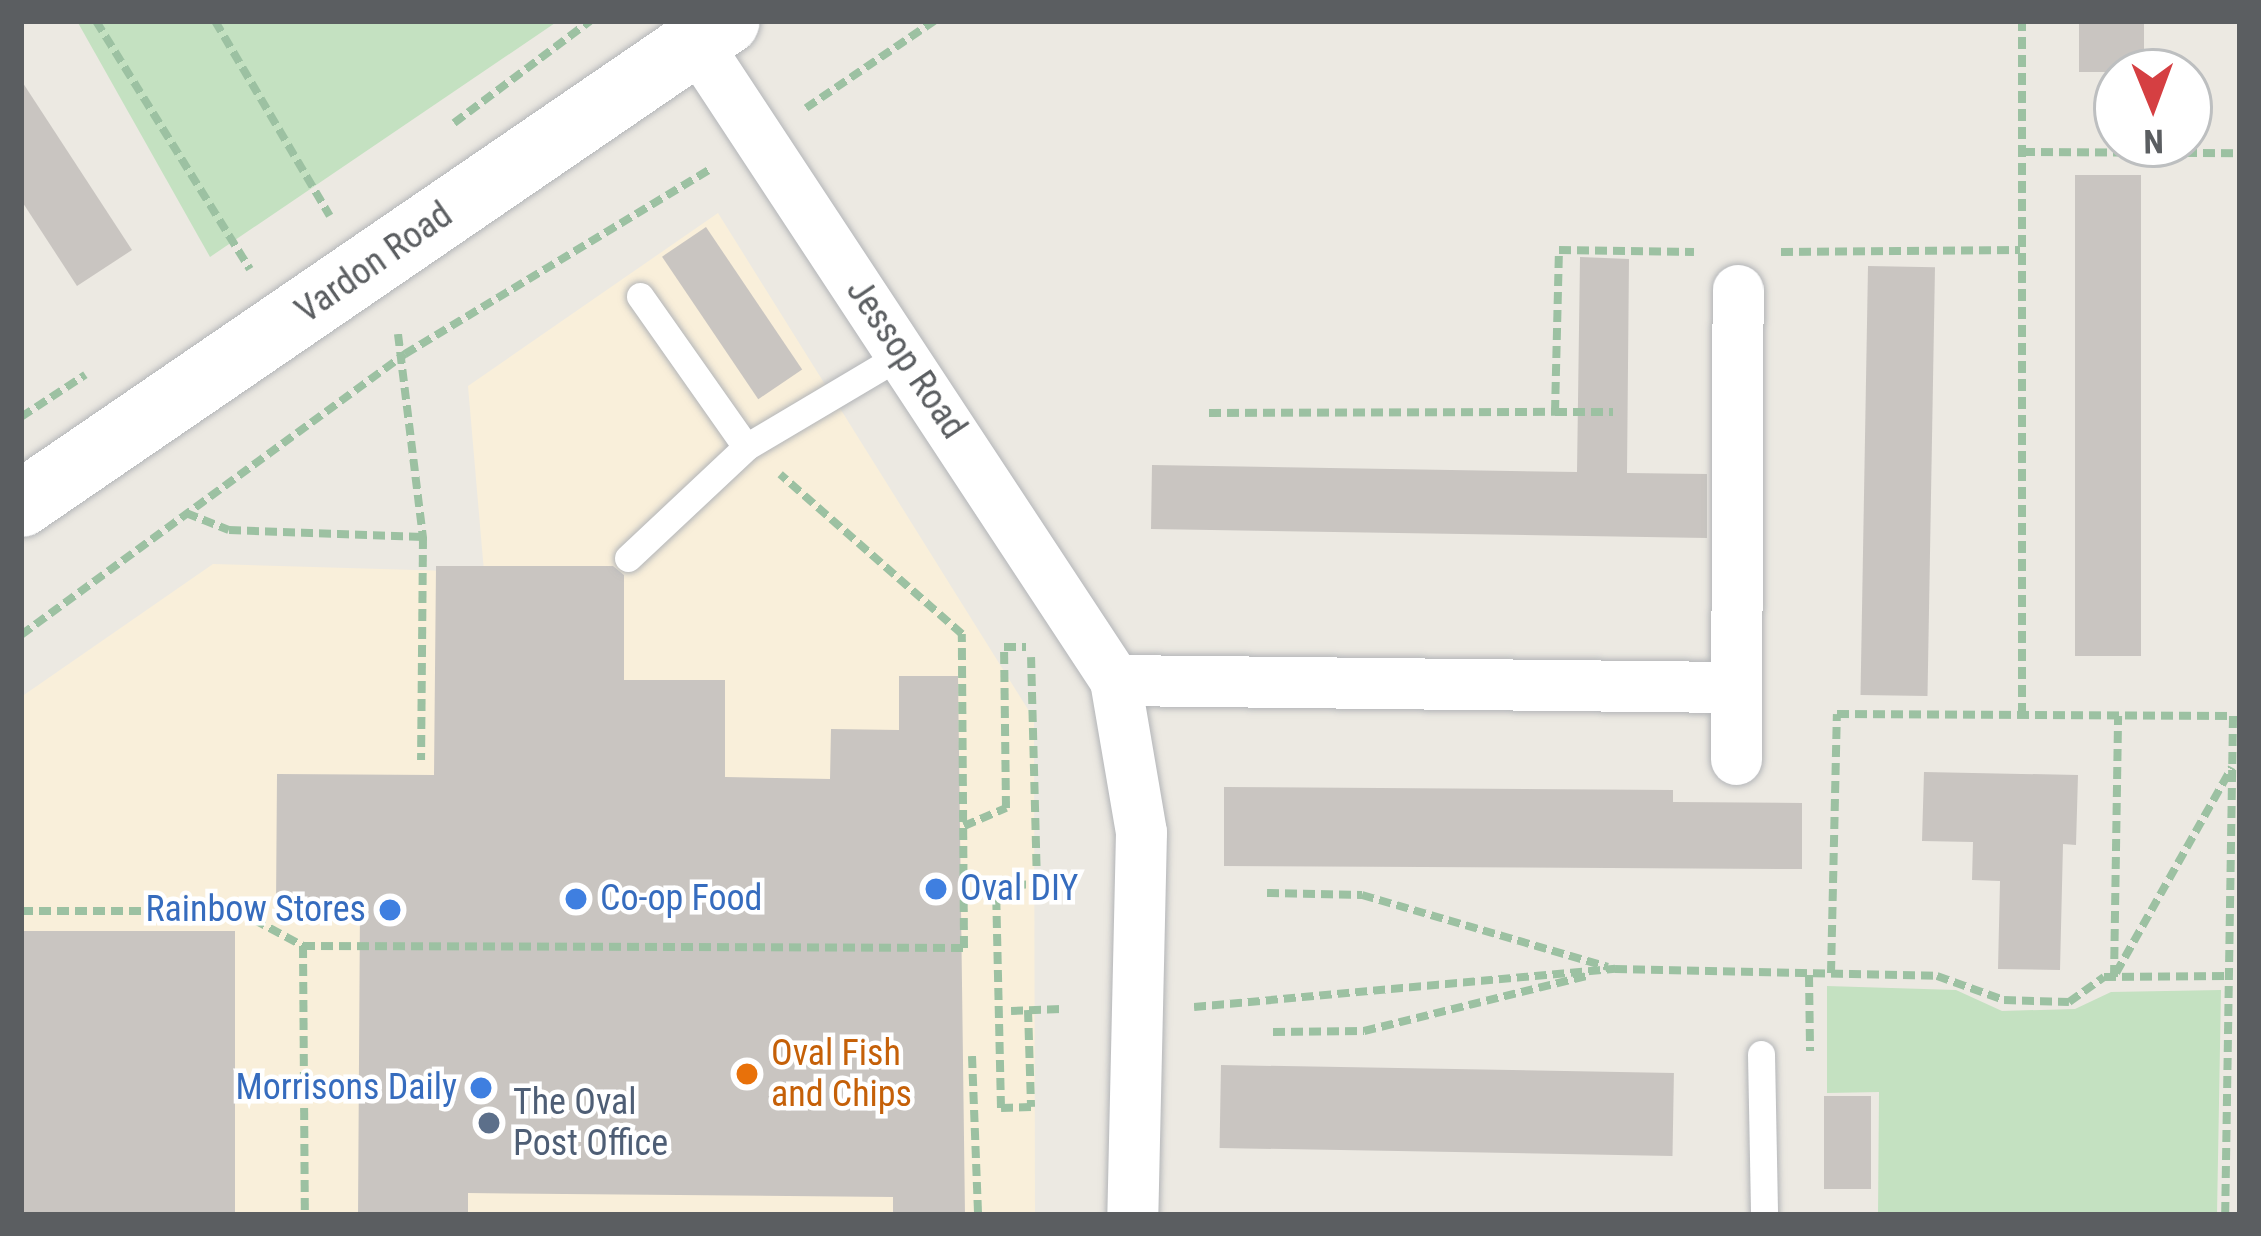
<!DOCTYPE html>
<html>
<head>
<meta charset="utf-8">
<style>
  body { margin:0 }
  #map { position:relative; width:2261px; height:1236px; overflow:hidden; background:#ece9e2; font-family:"Roboto Condensed",sans-serif }
  div>[style] { position:absolute }
  .commercial>* { inset:0; background:#f9efda }
  .green>* { inset:0; background:#c4e1c1 }
  .building>* { inset:0; background:#c9c5c1; transform-origin:0 0 }
  .path>* { height:8px; margin-top:-4px; transform-origin:0; background:repeating-linear-gradient(90deg,#9cc1a2 0 12px,transparent 0 18px) }
  .roads { filter:drop-shadow(0 0 3px #b3b5b8) drop-shadow(0 0 3px #b3b5b8) }
  .lane>* { height:27px; margin:-13.5px; padding:0 13.5px; transform-origin:13.5px; border-radius:13.5px; background:#fff }
  .street>* { height:51px; margin:-25.5px; padding:0 25.5px; transform-origin:25.5px; border-radius:25.5px; background:#fff }
  .secondary>* { height:66px; margin:-33px; padding:0 33px; transform-origin:33px; border-radius:33px; background:#fff }
  .dots>* { width:33px; height:33px; translate:-50% -50%; box-sizing:border-box; border:6px solid #fff; border-radius:50% }
  span { translate:-50% -50%; white-space:nowrap; text-align:center; line-height:1.15; -webkit-text-stroke:9px #fff; paint-order:stroke }
  .street-label { font-size:36px; color:#5b5e61 }
  .shop-label { font-size:36px; color:#366cbe }
  .left { translate:0 -50%; text-align:left }
  .right { translate:-100% -50%; text-align:right }
  .food-label { font-size:36px; color:#c56008 }
  .service-label { font-size:36px; color:#4e5e75 }
  .frame { position:absolute; inset:0; border:24px solid #5b5e61; pointer-events:none }
  .north { position:absolute; left:2093px; top:48px; width:120px; height:120px; box-sizing:border-box; background:#fff; border:3px solid #bdbfc0; border-radius:50%; rotate:179deg; font-size:33px; font-weight:700; line-height:48px; text-align:center; color:#5b5e61 }
  .north::after { content:''; display:block; margin:auto; width:42px; height:54px; background:#d53f42; clip-path:polygon(50% 0,100% 100%,50% 72%,0 100%) }
</style>
</head>
<body>
<div id="map">
  <div class="commercial">
    <i style="clip-path:polygon(718px 213px,1034px 719px,1035px 1215px,21px 1215px,21px 697px,213px 564px,484px 572px,468px 386px)"></i>
  </div>
  <div class="green">
    <i style="clip-path:polygon(77px 21px,558px 21px,210px 257px)"></i>
    <i style="clip-path:polygon(1827px 986px,1956px 990px,2002px 1011px,2075px 1009px,2111px 992px,2221px 990px,2217px 1215px,1878px 1215px,1879px 1092px,1827px 1093px)"></i>
  </div>
  <div class="building">
    <i style="left:2079px;top:21px;width:65px;height:51px"></i>
    <i style="clip-path:polygon(21px 80px,132px 250px,77px 286px,21px 200px)"></i>
    <i style="left:2075px;top:175px;width:66px;height:481px"></i>
    <i style="left:706px;top:227px;width:172px;height:53px;rotate:56deg"></i>
    <i style="clip-path:polygon(1580px 257px,1629px 259px,1627px 473px,1707px 474px,1707px 538px,1151px 529px,1152px 465px,1577px 472px)"></i>
    <i style="left:1868px;top:266px;width:67px;height:429px;rotate:1deg"></i>
    <i style="clip-path:polygon(436px 566px,613px 566px,624px 575px,624px 680px,725px 680px,725px 777px,830px 779px,831px 729px,899px 730px,899px 676px,958px 676px,965px 1215px,893px 1215px,893px 1197px,468px 1193px,468px 1215px,358px 1215px,360px 905px,276px 905px,277px 774px,434px 775px)"></i>
    <i style="clip-path:polygon(1924px 772px,2078px 775px,2076px 845px,2063px 844px,2060px 970px,1998px 969px,2000px 881px,1972px 880px,1973px 842px,1922px 841px)"></i>
    <i style="clip-path:polygon(1224px 787px,1673px 790px,1673px 802px,1802px 803px,1802px 869px,1224px 866px)"></i>
    <i style="left:21px;top:931px;width:214px;height:284px"></i>
    <i style="left:1221px;top:1065px;width:453px;height:83px;rotate:1deg"></i>
    <i style="left:1824px;top:1096px;width:47px;height:93px"></i>
  </div>
  <div class="path">
    <i style="left:96px;top:21px;width:292px;rotate:58.2deg"></i>
    <i style="left:215px;top:21px;width:226px;rotate:59.5deg"></i>
    <i style="left:806px;top:108px;width:155px;rotate:-34.2deg"></i>
    <i style="left:454px;top:123px;width:170px;rotate:-36.9deg"></i>
    <i style="left:2023px;top:152px;width:217px;rotate:0.3deg"></i>
    <i style="left:1781px;top:252px;width:239px;rotate:-0.5deg"></i>
    <i style="left:398px;top:334px;width:205px;rotate:83deg"></i>
    <i style="left:423px;top:537px;width:223px;rotate:90.5deg"></i>
    <i style="left:1555px;top:412px;width:58px"></i>
    <i style="left:1209px;top:413px;width:346px;rotate:-0.2deg"></i>
    <i style="left:1555px;top:412px;width:162px;rotate:-88.6deg"></i>
    <i style="left:1559px;top:250px;width:135px;rotate:0.8deg"></i>
    <i style="left:21px;top:417px;width:77px;rotate:-33.3deg"></i>
    <i style="left:186px;top:513px;width:46px;rotate:21.6deg"></i>
    <i style="left:229px;top:530px;width:194px;rotate:2.1deg"></i>
    <i style="left:21px;top:635px;width:476px;rotate:-36.2deg"></i>
    <i style="left:405px;top:354px;width:359px;rotate:-31.2deg"></i>
    <i style="left:2022px;top:715px;width:694px;rotate:-90deg"></i>
    <i style="left:964px;top:826px;width:46px;rotate:-23.2deg"></i>
    <i style="left:1006px;top:808px;width:161px;rotate:-90.7deg"></i>
    <i style="left:1004px;top:647px;width:22px"></i>
    <i style="left:1267px;top:893px;width:95px;rotate:1.2deg"></i>
    <i style="left:1362px;top:895px;width:256px;rotate:16.3deg"></i>
    <i style="left:21px;top:911px;width:217px"></i>
    <i style="left:238px;top:911px;width:74px;rotate:28.3deg"></i>
    <i style="left:303px;top:946px;width:661px;rotate:0.17deg"></i>
    <i style="left:964px;top:948px;width:314px;rotate:-90.4deg"></i>
    <i style="left:962px;top:634px;width:242px;rotate:-138.7deg"></i>
    <i style="left:303px;top:946px;width:269px;rotate:89.6deg"></i>
    <i style="left:1831px;top:973px;width:259px;rotate:-88.7deg"></i>
    <i style="left:1837px;top:714px;width:396px;rotate:0.3deg"></i>
    <i style="left:2233px;top:716px;width:499px;rotate:90.9deg"></i>
    <i style="left:2116px;top:973px;width:236px;rotate:-60.6deg"></i>
    <i style="left:1809px;top:975px;width:76px;rotate:89.2deg"></i>
    <i style="left:2114px;top:977px;width:261px;rotate:-89.1deg"></i>
    <i style="left:1194px;top:1007px;width:423px;rotate:-5.2deg"></i>
    <i style="left:1615px;top:969px;width:322px;rotate:1.2deg"></i>
    <i style="left:1937px;top:976px;width:71px;rotate:19.7deg"></i>
    <i style="left:2004px;top:1000px;width:65px;rotate:1.8deg"></i>
    <i style="left:2069px;top:1002px;width:43px;rotate:-35.5deg"></i>
    <i style="left:2104px;top:977px;width:124px;rotate:-0.5deg"></i>
    <i style="left:1028px;top:1010px;width:97px;rotate:88.2deg"></i>
    <i style="left:1031px;top:1107px;width:30px;rotate:178deg"></i>
    <i style="left:1001px;top:1108px;width:222px;rotate:-91.3deg"></i>
    <i style="left:996px;top:886px;width:41px;rotate:-2.8deg"></i>
    <i style="left:1037px;top:884px;width:227px;rotate:-91.5deg"></i>
    <i style="left:1011px;top:1011px;width:50px;rotate:-2.3deg"></i>
    <i style="left:1273px;top:1032px;width:91px;rotate:-0.6deg"></i>
    <i style="left:1364px;top:1031px;width:233px;rotate:-13.9deg"></i>
    <i style="left:972px;top:1056px;width:159px;rotate:87.8deg"></i>
  </div>
  <div class="roads">
    <div class="lane">
      <i style="left:640px;top:296px;width:184px;rotate:54.9deg"></i>
      <i style="left:628px;top:558px;width:162px;rotate:-43.2deg"></i>
      <i style="left:746px;top:447px;width:184px;rotate:-30.7deg"></i>
      <i style="left:1761px;top:1054px;width:161px;rotate:88.9deg"></i>
    </div>
    <div class="street">
      <i style="left:694px;top:40px;width:766px;rotate:56.66deg"></i>
      <i style="left:1115px;top:680px;width:154px;rotate:80.3deg"></i>
      <i style="left:1141px;top:832px;width:383px;rotate:91.3deg"></i>
      <i style="left:1115px;top:680px;width:619px;rotate:0.65deg"></i>
      <i style="left:1736px;top:759px;width:469px;rotate:-89.8deg"></i>
    </div>
    <div class="secondary">
      <i style="left:21px;top:504px;width:855px;rotate:-34.38deg"></i>
    </div>
  </div>
  <div class="dots">
    <i style="left:936px;top:889px;background:#3f7fe0"></i>
    <i style="left:576px;top:899px;background:#3f7fe0"></i>
    <i style="left:390px;top:910px;background:#3f7fe0"></i>
    <i style="left:747px;top:1074px;background:#e8710a"></i>
    <i style="left:481px;top:1088px;background:#3f7fe0"></i>
    <i style="left:489px;top:1123px;background:#5c6f8a"></i>
  </div>
  <div class="street-label">
    <span style="left:374px;top:263px;rotate:-35deg">Vardon Road</span>
    <span style="left:906px;top:359px;rotate:56deg">Jessop Road</span>
  </div>
  <div class="shop-label">
    <span class="left" style="left:960px;top:889px">Oval DIY</span>
    <span class="left" style="left:600px;top:899px">Co-op Food</span>
    <span class="right" style="left:366px;top:910px">Rainbow Stores</span>
    <span class="right" style="left:457px;top:1088px">Morrisons Daily</span>
  </div>
  <div class="food-label">
    <span class="left" style="left:771px;top:1074px">Oval Fish<br>and Chips</span>
  </div>
  <div class="service-label">
    <span class="left" style="left:513px;top:1123px">The Oval<br>Post Office</span>
  </div>
  <div class="frame"></div>
  <div class="north">N</div>
</div>
</body>
</html>
